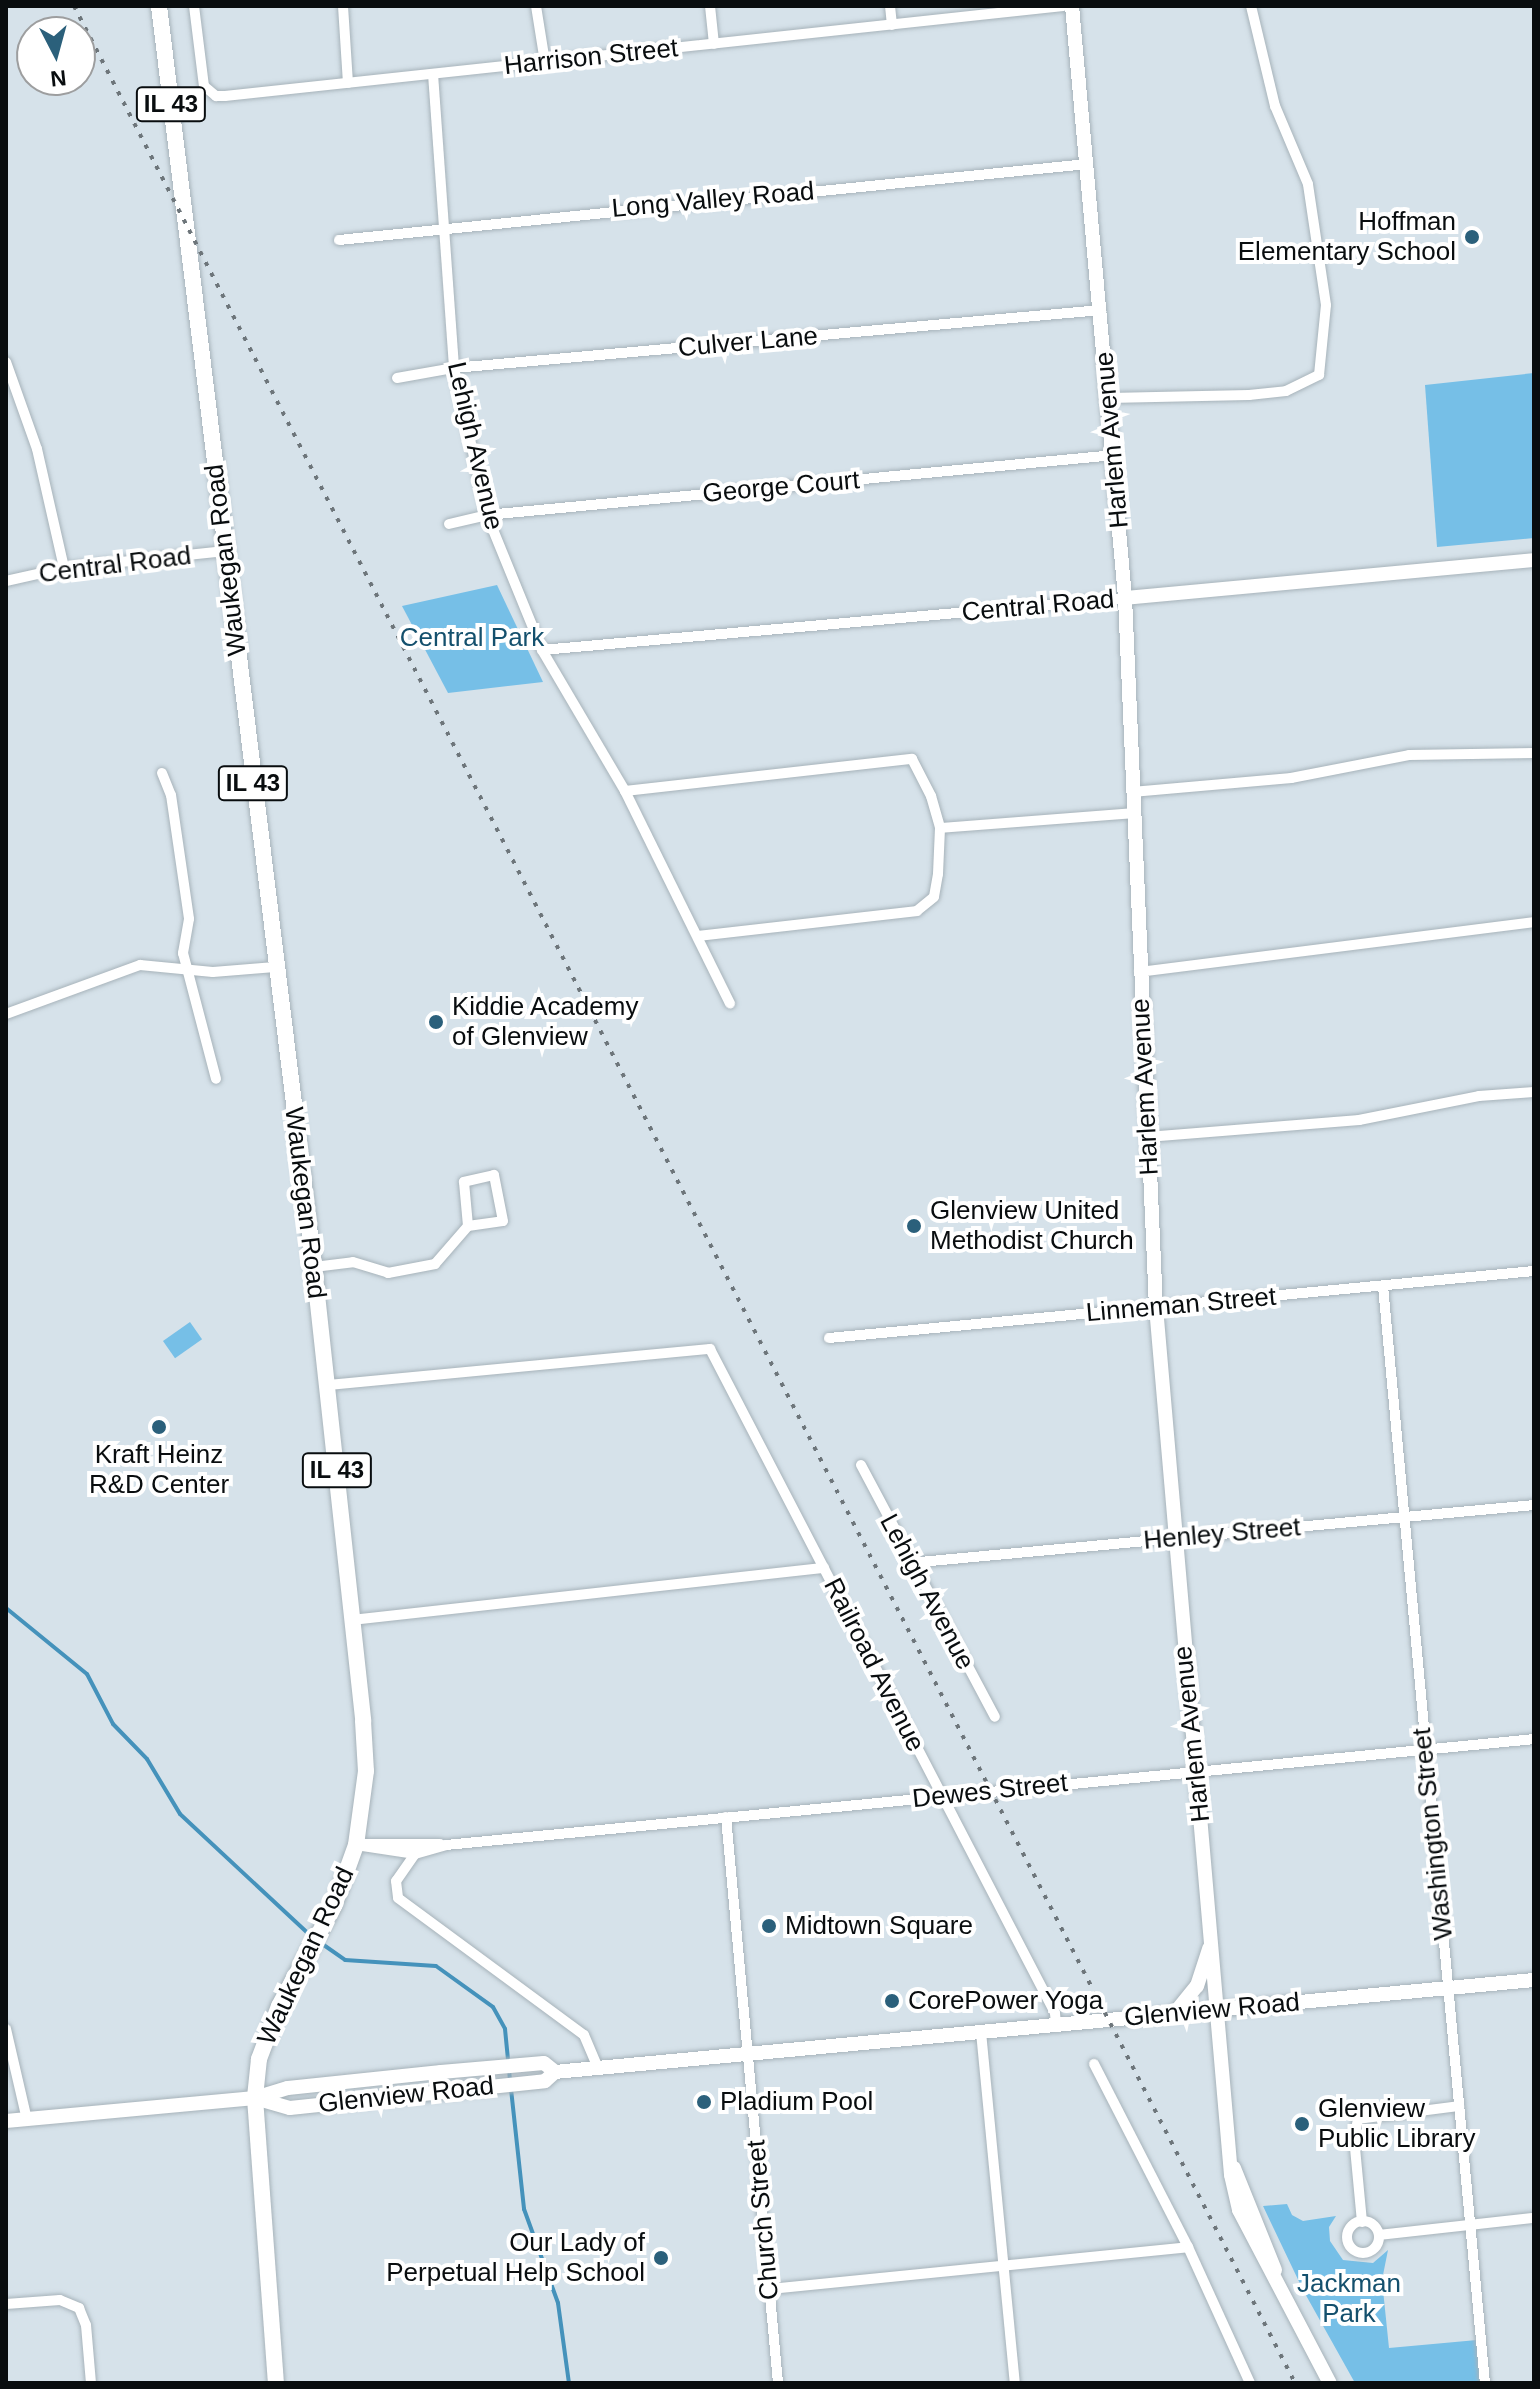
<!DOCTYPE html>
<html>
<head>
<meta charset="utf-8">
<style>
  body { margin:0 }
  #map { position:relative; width:1540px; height:2389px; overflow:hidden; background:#d6e2ea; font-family:Arial,sans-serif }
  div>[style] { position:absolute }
  .green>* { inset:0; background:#76bfe7; transform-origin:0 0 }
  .stream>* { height:4px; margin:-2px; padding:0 2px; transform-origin:2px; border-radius:2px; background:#4592bb }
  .roads { filter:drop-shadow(0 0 2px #a7b3ba) drop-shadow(0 0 2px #a7b3ba) }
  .street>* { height:10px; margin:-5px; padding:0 5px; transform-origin:5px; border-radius:5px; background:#fff }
  .street>.ring { margin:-5px; padding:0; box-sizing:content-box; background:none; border:10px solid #fff; border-radius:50% }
  .secondary>* { height:14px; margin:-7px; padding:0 7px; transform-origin:7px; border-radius:7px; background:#fff }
  .primary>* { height:16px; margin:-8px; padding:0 8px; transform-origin:8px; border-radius:8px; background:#fff }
  .rail>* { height:4px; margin-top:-2px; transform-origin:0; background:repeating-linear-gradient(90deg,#6d757a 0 4px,transparent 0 12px) }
  .dots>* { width:22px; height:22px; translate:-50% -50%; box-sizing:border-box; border:4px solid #fff; border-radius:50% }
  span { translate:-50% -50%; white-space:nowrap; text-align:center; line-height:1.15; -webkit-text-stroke:8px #fff; paint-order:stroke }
  .shield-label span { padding:2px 6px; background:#fff; border:2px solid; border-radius:6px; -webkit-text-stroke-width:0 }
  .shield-label { font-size:24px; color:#090d0f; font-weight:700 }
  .street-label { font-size:26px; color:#090d0f }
  .poi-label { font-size:26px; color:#090d0f }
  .right { translate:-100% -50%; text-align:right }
  .left { translate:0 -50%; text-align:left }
  .park-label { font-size:26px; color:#14506d }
  .frame { position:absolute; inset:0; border:8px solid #090d0f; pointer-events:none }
  .north { position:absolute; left:16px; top:16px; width:80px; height:80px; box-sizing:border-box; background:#fff; border:2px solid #9d9e9f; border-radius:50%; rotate:174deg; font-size:22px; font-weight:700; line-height:32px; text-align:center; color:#090d0f }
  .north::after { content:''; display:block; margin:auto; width:28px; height:36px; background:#2b607b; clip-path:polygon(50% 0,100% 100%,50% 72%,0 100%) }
</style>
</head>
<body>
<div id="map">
  <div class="green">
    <i style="clip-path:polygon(1534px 373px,1534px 538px,1437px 547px,1425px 385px)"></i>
    <i style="clip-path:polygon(497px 585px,543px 682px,448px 693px,402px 606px)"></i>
    <i style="left:190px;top:1322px;width:21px;height:33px;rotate:55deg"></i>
    <i style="clip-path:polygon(1287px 2204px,1292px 2215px,1303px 2221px,1336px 2216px,1329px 2227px,1330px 2241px,1343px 2260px,1373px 2263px,1388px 2250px,1382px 2280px,1389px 2348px,1477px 2340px,1480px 2383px,1355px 2383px,1303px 2290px,1263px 2206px)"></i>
  </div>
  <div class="stream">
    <i style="left:6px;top:1608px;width:104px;rotate:39.2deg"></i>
    <i style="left:87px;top:1674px;width:56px;rotate:62.5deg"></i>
    <i style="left:113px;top:1724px;width:49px;rotate:45.8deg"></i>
    <i style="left:147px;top:1759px;width:64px;rotate:59deg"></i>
    <i style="left:180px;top:1814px;width:179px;rotate:43deg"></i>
    <i style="left:318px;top:1941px;width:33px;rotate:35deg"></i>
    <i style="left:345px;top:1960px;width:91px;rotate:3.8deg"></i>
    <i style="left:436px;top:1966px;width:70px;rotate:35.7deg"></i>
    <i style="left:493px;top:2007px;width:25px;rotate:61deg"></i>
    <i style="left:505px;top:2029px;width:51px;rotate:84.4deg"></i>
    <i style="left:511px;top:2089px;width:121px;rotate:83.8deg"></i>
    <i style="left:524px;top:2209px;width:100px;rotate:70.1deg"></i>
    <i style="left:558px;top:2303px;width:81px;rotate:82.2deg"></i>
  </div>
  <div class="roads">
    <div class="street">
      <i style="left:194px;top:6px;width:81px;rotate:82.9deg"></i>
      <i style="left:204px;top:86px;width:16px;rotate:40deg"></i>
      <i style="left:216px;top:96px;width:9px"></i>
      <i style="left:225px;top:96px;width:843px;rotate:-6.13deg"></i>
      <i style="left:343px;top:6px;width:77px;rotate:86.3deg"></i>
      <i style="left:536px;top:6px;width:57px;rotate:80.9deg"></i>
      <i style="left:710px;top:6px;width:38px;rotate:84deg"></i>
      <i style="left:890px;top:6px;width:19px;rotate:84deg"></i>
      <i style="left:433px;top:74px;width:295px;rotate:85.9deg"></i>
      <i style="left:454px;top:368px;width:151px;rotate:77.3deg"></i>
      <i style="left:487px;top:515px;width:146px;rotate:67.8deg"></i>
      <i style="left:542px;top:650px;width:164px;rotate:59.5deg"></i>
      <i style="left:625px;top:791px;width:237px;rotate:63.7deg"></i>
      <i style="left:339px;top:240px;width:752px;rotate:-5.8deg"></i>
      <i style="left:6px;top:362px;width:92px;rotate:70.4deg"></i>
      <i style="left:37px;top:449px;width:122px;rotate:77.2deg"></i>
      <i style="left:397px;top:378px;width:58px;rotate:-10deg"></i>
      <i style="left:454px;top:368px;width:650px;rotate:-5.12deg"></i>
      <i style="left:1109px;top:398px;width:140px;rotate:-1.2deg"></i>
      <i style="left:1249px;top:395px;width:37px;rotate:-6deg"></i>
      <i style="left:1286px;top:391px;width:37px;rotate:-26deg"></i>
      <i style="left:1319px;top:375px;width:70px;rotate:-84.3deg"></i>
      <i style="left:1326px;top:305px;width:122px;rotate:-98.5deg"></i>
      <i style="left:1308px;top:184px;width:85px;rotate:-112.9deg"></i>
      <i style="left:1275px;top:106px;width:103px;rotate:-103.5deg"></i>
      <i style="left:449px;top:524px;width:39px;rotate:-13deg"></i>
      <i style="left:487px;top:515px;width:631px;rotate:-5.46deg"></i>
      <i style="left:6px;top:581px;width:59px;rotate:-12.6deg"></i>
      <i style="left:64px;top:568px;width:162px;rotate:-6deg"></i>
      <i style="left:542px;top:650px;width:585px;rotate:-5.1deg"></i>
      <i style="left:162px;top:773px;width:24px;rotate:68deg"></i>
      <i style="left:171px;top:795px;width:125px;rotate:81.7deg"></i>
      <i style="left:189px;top:919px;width:35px;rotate:100deg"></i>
      <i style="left:183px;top:953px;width:130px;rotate:75.3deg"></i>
      <i style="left:625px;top:791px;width:289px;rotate:-6.4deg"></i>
      <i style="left:912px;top:759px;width:42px;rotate:62.8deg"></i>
      <i style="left:931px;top:796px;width:33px;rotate:74deg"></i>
      <i style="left:940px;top:828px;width:46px;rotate:92.5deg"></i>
      <i style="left:938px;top:874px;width:23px;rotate:100deg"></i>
      <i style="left:934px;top:897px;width:22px;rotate:141deg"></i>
      <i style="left:917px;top:911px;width:220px;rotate:173.5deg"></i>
      <i style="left:1132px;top:792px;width:160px;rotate:-5deg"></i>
      <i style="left:1291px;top:778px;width:120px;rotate:-11deg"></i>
      <i style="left:1409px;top:755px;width:125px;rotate:-0.9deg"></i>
      <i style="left:940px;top:828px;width:194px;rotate:-4.4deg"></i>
      <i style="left:1139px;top:972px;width:398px;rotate:-7.2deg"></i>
      <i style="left:6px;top:1014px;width:143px;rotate:-20.1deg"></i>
      <i style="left:140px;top:965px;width:73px;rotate:5.5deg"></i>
      <i style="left:213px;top:972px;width:62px;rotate:-4.6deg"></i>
      <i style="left:1147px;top:1137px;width:213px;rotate:-4.6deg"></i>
      <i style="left:1359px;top:1120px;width:122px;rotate:-11.3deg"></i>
      <i style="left:1479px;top:1096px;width:55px;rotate:-4.2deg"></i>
      <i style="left:314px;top:1267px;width:39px;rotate:-7deg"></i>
      <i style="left:353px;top:1262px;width:37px;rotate:17deg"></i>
      <i style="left:388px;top:1273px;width:48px;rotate:-10.8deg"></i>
      <i style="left:435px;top:1264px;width:50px;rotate:-49deg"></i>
      <i style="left:468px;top:1226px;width:35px;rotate:-8deg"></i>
      <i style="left:503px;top:1221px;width:47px;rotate:-101.1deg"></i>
      <i style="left:494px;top:1175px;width:31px;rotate:167deg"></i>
      <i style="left:464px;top:1182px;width:44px;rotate:84.8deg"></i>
      <i style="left:1383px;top:1286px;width:1102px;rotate:84.69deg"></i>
      <i style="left:829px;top:1338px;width:708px;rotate:-5.43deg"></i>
      <i style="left:328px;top:1385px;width:384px;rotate:-5.4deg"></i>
      <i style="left:710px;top:1349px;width:748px;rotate:62.54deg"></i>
      <i style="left:1055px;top:2013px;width:12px;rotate:85deg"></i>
      <i style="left:861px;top:1465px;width:285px;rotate:62deg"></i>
      <i style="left:909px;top:1563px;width:628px;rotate:-5.3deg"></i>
      <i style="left:352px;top:1620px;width:475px;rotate:-6.3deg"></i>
      <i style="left:726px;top:1817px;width:568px;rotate:84.75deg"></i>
      <i style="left:364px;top:1844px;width:76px"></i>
      <i style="left:356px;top:1845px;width:60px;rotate:8.7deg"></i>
      <i style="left:415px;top:1854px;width:32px;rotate:-16deg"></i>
      <i style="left:446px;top:1845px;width:1093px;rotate:-5.56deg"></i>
      <i style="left:415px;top:1854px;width:33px;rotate:125deg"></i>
      <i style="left:396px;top:1881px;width:17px;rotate:83deg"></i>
      <i style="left:398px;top:1898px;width:231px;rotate:36.4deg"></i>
      <i style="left:584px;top:2035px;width:36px;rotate:67deg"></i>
      <i style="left:6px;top:2029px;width:93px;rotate:77deg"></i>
      <i style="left:981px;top:2032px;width:353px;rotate:84.5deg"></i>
      <i style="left:1094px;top:2064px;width:206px;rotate:62.8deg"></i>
      <i style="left:1188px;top:2247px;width:149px;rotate:65.5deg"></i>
      <i class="ring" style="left:1347px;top:2221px;width:22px;height:22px"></i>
      <i style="left:1362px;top:2222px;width:84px;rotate:-95.4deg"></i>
      <i style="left:1354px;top:2138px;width:19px;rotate:-78deg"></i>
      <i style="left:1358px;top:2119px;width:102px;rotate:-7.3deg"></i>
      <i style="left:1379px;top:2235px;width:156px;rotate:-6.3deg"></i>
      <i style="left:770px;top:2289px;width:420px;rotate:-5.7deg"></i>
      <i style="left:6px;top:2304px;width:54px;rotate:-4.2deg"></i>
      <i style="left:60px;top:2300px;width:21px;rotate:23deg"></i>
      <i style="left:79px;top:2308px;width:18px;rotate:68deg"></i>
      <i style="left:86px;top:2325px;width:58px;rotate:85.1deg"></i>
    </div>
    <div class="secondary">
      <i style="left:1072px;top:6px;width:594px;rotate:84.88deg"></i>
      <i style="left:1125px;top:598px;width:710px;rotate:87.5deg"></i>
      <i style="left:1156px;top:1307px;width:871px;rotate:85.06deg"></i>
      <i style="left:1231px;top:2175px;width:36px;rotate:77deg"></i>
      <i style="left:1239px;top:2210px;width:195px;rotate:62.3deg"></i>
      <i style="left:1125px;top:598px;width:411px;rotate:-5.3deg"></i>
      <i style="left:1174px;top:2014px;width:36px;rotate:-51deg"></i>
      <i style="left:1197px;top:1986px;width:40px;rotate:-72deg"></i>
      <i style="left:255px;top:2098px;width:36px;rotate:16deg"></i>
      <i style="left:290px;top:2108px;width:256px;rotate:-6deg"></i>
      <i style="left:545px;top:2081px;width:13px;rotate:-42deg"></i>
      <i style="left:555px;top:2072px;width:983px;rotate:-5.37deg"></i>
      <i style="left:6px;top:2121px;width:250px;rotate:-5.3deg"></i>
      <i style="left:255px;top:2098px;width:34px;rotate:-17deg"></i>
      <i style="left:288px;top:2088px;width:154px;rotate:-6deg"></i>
      <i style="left:441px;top:2072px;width:103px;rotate:-5deg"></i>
      <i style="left:544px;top:2063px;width:14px;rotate:39deg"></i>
      <i style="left:1234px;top:2168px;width:110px;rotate:68.1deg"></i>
    </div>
    <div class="primary">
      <i style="left:159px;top:6px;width:1270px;rotate:82.99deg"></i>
      <i style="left:314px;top:1267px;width:457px;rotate:83.8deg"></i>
      <i style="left:363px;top:1721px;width:50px;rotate:86.6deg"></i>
      <i style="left:366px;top:1771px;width:75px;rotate:97.7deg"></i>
      <i style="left:356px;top:1845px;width:65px;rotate:109.8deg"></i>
      <i style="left:334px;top:1906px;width:114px;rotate:118.8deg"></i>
      <i style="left:279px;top:2006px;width:57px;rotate:110.7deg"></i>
      <i style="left:259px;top:2059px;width:39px;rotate:96deg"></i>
      <i style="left:255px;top:2098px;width:286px;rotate:85.8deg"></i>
    </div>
  </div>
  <div class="rail">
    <i style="left:74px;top:6px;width:2672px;rotate:62.81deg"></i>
  </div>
  <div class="dots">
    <i style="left:1472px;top:237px;background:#2b607b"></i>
    <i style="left:436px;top:1022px;background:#2b607b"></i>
    <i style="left:914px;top:1226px;background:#2b607b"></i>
    <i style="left:159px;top:1427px;background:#2b607b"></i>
    <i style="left:769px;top:1926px;background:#2b607b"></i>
    <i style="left:892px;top:2001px;background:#2b607b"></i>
    <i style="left:704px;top:2102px;background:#2b607b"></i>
    <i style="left:1302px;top:2124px;background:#2b607b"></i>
    <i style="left:661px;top:2258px;background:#2b607b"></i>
  </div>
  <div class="shield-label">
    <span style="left:171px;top:104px">IL 43</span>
    <span style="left:253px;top:783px">IL 43</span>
    <span style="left:337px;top:1470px">IL 43</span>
  </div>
  <div class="street-label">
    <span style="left:591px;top:57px;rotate:-6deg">Harrison Street</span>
    <span style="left:713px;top:200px;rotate:-5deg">Long Valley Road</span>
    <span style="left:748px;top:342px;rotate:-5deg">Culver Lane</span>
    <span style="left:1112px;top:440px;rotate:-95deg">Harlem Avenue</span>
    <span style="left:475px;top:446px;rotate:77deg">Lehigh Avenue</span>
    <span style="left:781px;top:487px;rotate:-5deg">George Court</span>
    <span style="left:226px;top:560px;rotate:-97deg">Waukegan Road</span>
    <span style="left:115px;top:565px;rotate:-7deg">Central Road</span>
    <span style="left:1038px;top:606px;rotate:-5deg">Central Road</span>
    <span style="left:1145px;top:1087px;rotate:-93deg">Harlem Avenue</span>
    <span style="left:305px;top:1203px;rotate:83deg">Waukegan Road</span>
    <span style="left:1181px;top:1305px;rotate:-5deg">Linneman Street</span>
    <span style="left:1222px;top:1534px;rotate:-5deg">Henley Street</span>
    <span style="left:927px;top:1592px;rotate:62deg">Lehigh Avenue</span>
    <span style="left:874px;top:1665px;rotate:63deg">Railroad Avenue</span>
    <span style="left:1192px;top:1734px;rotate:-96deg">Harlem Avenue</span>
    <span style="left:990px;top:1791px;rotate:-6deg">Dewes Street</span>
    <span style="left:1433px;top:1834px;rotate:-96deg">Washington Street</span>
    <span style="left:306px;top:1956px;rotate:-65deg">Waukegan Road</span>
    <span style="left:1212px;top:2010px;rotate:-5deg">Glenview Road</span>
    <span style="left:406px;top:2095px;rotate:-6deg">Glenview Road</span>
    <span style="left:763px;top:2220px;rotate:-95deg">Church Street</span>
  </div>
  <div class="poi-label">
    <span class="right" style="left:1456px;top:237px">Hoffman<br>Elementary School</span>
    <span class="left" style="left:452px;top:1022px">Kiddie Academy<br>of Glenview</span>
    <span class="left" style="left:930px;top:1226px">Glenview United<br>Methodist Church</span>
    <span style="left:159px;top:1470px">Kraft Heinz<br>R&amp;D Center</span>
    <span class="left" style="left:785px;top:1926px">Midtown Square</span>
    <span class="left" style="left:908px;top:2001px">CorePower Yoga</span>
    <span class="left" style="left:720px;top:2102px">Pladium Pool</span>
    <span class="left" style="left:1318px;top:2124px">Glenview<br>Public Library</span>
    <span class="right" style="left:645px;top:2258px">Our Lady of<br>Perpetual Help School</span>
  </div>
  <div class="park-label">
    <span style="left:472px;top:638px">Central Park</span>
    <span style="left:1349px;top:2299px">Jackman<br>Park</span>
  </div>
  <div class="frame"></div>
  <div class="north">N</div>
</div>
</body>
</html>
